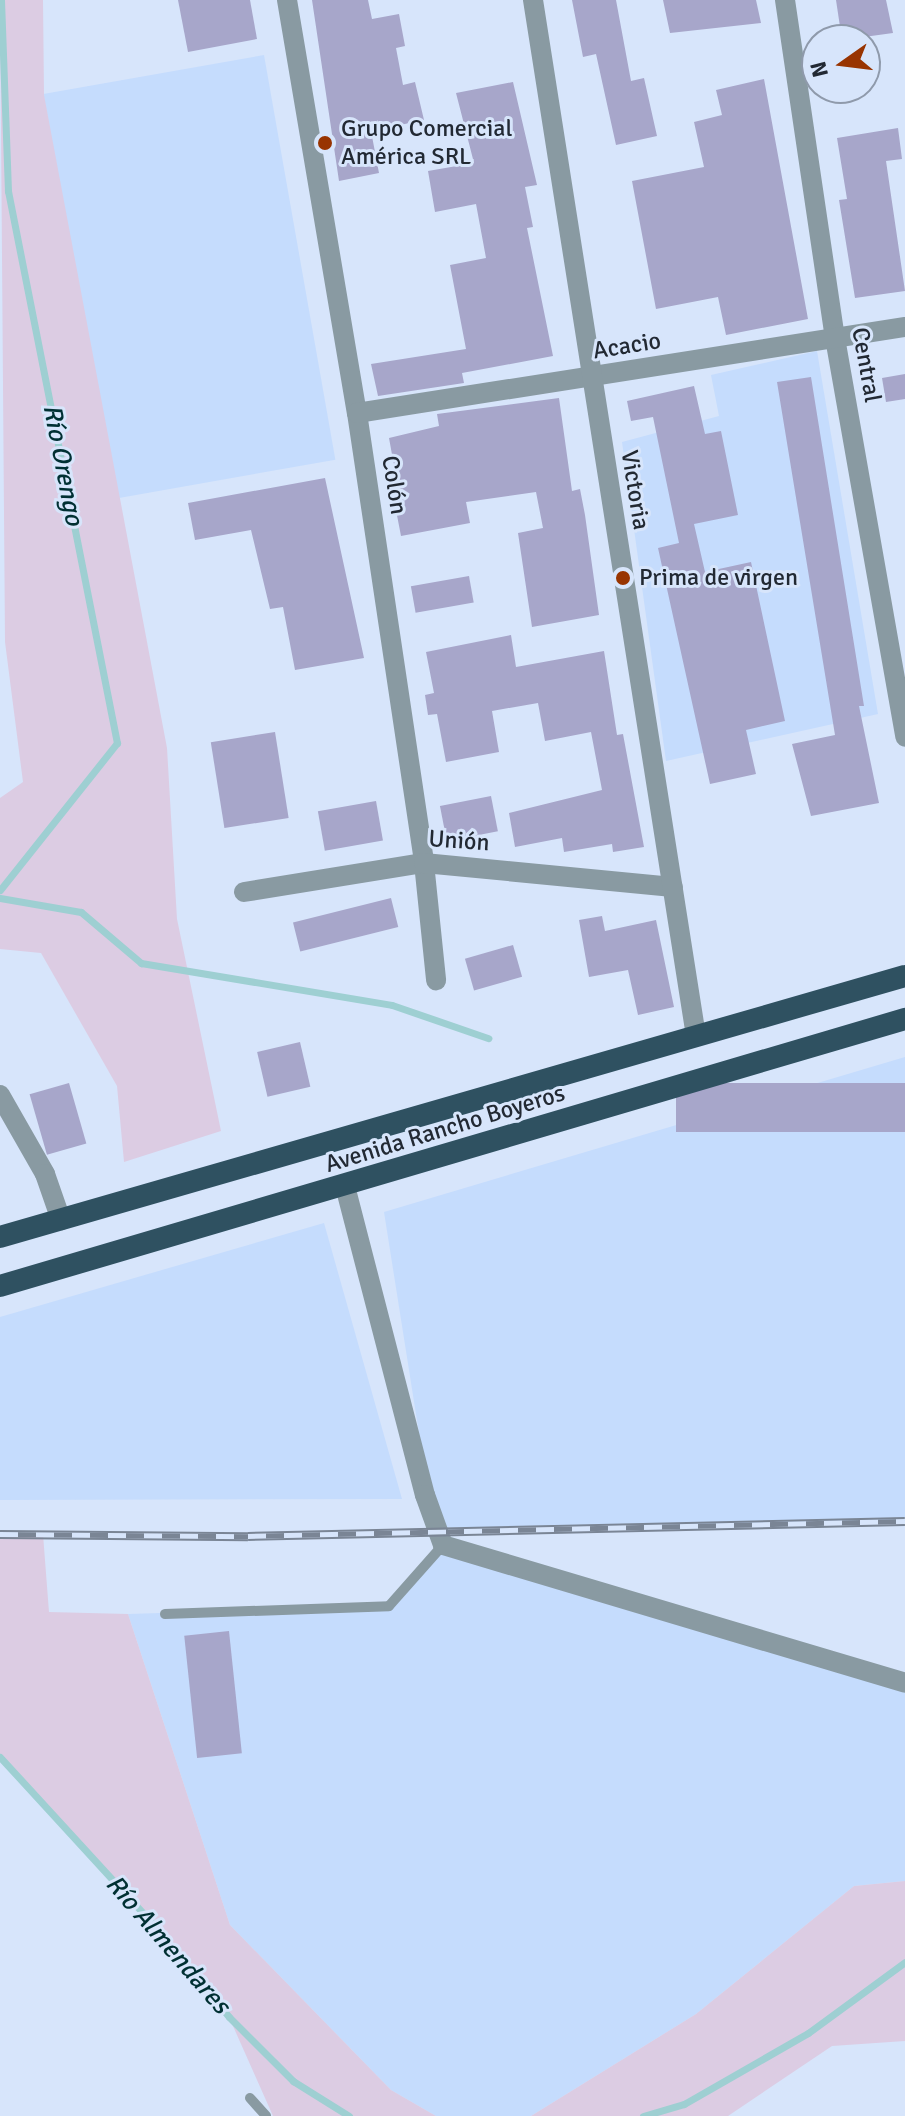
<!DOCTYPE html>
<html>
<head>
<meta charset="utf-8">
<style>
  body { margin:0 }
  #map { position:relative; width:905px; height:2116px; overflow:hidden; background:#d7e5fb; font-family:Signika,sans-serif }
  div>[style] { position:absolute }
  .built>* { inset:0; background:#c5dcfd; transform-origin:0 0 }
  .green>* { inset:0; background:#dccce3 }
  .stream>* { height:7px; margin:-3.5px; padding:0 3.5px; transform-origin:3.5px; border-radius:3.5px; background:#9ecfd2 }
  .building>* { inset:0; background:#a7a6ca; transform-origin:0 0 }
  .service>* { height:10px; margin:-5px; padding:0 5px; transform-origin:5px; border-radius:5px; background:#899aa2 }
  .minor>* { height:20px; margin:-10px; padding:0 10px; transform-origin:10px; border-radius:10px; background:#899aa2 }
  .tertiary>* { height:20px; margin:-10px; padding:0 10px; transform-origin:10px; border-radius:10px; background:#899aa2 }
  .trunk>* { height:22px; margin:-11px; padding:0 11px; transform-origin:11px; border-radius:11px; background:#2f5161 }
  .rail>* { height:9px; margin-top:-4.5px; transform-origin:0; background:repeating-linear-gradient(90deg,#d7e5fb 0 18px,#7a8595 0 36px); box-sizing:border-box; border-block:2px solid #7a8595 }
  .dots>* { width:22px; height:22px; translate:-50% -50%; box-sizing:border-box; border:4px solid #d7e5fb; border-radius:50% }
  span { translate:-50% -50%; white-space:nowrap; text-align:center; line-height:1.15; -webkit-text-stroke:6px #d7e5fb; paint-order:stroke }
  .poi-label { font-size:24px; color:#222933 }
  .left { translate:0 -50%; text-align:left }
  .street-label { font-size:24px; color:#222933 }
  .water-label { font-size:26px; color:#003033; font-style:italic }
  .north { position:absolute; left:801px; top:24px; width:80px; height:80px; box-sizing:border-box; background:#d7e5fb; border:2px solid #8f9aab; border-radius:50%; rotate:256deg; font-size:22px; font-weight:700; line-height:32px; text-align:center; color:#222933 }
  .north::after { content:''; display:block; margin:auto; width:28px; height:36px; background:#983401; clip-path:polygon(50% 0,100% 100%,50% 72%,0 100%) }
</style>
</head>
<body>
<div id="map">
  <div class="built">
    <i style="left:264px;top:55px;width:411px;height:224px;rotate:80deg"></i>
    <i style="clip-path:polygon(817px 351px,878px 714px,666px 761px,622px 442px,719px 416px,711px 375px)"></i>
    <i style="clip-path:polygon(905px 1057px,905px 1521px,434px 1528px,384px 1212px)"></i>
    <i style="clip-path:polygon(324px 1223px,402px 1499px,0 1500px,0 1317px)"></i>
    <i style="clip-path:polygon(443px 1545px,905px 1683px,905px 1881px,854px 1886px,696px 2014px,531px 2116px,436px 2116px,391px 2090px,230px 1925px,128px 1614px,389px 1606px)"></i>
  </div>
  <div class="green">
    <i style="clip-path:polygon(0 0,43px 0,44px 95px,167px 748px,177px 919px,221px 1131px,124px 1162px,117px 1086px,41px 953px,0 949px,0 798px,23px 782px,5px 642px)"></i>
    <i style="clip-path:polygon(0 1534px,43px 1534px,49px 1612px,128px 1614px,230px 1925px,391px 2090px,436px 2116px,273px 2116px,229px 2017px,151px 1922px,0 1757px)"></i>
    <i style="clip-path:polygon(905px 1881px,905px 2041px,832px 2046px,728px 2116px,531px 2116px,696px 2014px,854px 1886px)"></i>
  </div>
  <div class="stream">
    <i style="left:0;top:890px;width:188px;rotate:-51.5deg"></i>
    <i style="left:117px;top:743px;width:563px;rotate:-101.17deg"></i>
    <i style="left:8px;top:191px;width:191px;rotate:-92.1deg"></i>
    <i style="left:0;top:898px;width:82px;rotate:9.8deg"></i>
    <i style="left:81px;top:912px;width:79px;rotate:40.4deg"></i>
    <i style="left:141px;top:963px;width:254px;rotate:9.5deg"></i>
    <i style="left:392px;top:1005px;width:102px;rotate:19deg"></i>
    <i style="left:0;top:1757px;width:224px;rotate:47.5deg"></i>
    <i style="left:151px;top:1922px;width:123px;rotate:50.6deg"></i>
    <i style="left:229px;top:2017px;width:91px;rotate:45deg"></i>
    <i style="left:293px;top:2081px;width:66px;rotate:32deg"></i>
    <i style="left:643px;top:2116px;width:43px;rotate:-16.3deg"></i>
    <i style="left:684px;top:2104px;width:143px;rotate:-29.8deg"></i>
    <i style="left:808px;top:2033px;width:120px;rotate:-36.2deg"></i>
  </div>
  <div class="building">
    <i style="clip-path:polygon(178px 0,250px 0,257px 39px,188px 52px)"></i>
    <i style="clip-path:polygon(312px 0,368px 0,372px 19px,399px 14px,405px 46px,396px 48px,403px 85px,415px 82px,424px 120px,371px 131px,379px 173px,339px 181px)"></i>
    <i style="clip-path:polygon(572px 0,616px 0,631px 81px,644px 78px,657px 136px,616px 145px,596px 54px,583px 57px)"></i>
    <i style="clip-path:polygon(663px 0,756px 0,761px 23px,670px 33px)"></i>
    <i style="clip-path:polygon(836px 0,886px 0,893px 33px,842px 40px)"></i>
    <i style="clip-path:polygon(764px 79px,808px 319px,726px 335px,718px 297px,656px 309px,632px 181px,704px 167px,694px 122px,722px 115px,716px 90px)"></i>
    <i style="clip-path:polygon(513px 82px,537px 185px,525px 187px,533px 227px,527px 228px,553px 356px,462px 373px,464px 383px,378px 396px,371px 364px,466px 349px,450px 265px,486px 258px,476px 204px,435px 212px,428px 171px,474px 163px,456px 93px)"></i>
    <i style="clip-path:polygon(898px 128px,902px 159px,886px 161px,905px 291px,855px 298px,839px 200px,847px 199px,837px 138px)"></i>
    <i style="clip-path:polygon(905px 374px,905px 399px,886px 402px,882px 378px)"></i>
    <i style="clip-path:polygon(811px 377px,864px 706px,859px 706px,879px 803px,811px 816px,792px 744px,835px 735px,777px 382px)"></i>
    <i style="clip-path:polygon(694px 386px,705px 434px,721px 431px,738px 515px,694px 524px,705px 572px,751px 562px,785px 721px,746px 730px,756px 774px,710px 784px,658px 548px,679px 543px,653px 417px,631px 421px,627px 401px)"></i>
    <i style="clip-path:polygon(559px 398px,572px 491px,580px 489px,585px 515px,599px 615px,532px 627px,518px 533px,543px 528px,536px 492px,466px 502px,470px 523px,401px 536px,395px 505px,401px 504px,389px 438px,439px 426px,437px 414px)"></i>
    <i style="clip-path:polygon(325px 478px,364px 658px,295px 670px,283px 607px,270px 609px,251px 530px,195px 540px,188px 503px)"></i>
    <i style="left:469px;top:576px;width:27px;height:59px;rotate:80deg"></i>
    <i style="clip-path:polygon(511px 635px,516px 667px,604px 651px,617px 735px,623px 734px,644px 847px,613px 852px,612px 844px,564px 852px,562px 838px,515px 847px,509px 813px,602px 790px,591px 732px,545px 741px,538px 703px,492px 711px,499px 752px,446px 762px,437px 714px,428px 715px,425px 695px,434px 693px,426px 652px)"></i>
    <i style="left:275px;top:732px;width:87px;height:65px;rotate:81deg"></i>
    <i style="left:491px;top:796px;width:36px;height:52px;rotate:79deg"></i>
    <i style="left:376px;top:801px;width:40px;height:59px;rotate:80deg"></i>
    <i style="left:391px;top:898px;width:30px;height:101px;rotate:76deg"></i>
    <i style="clip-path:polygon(602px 916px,605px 931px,656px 920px,674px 1007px,638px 1015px,628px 970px,589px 977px,579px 920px)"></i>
    <i style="left:513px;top:945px;width:33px;height:50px;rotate:74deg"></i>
    <i style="left:300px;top:1042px;width:46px;height:44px;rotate:77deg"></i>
    <i style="left:69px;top:1083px;width:63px;height:41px;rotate:74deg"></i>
    <i style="left:905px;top:1083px;width:49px;height:229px;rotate:90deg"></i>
    <i style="left:229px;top:1631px;width:123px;height:45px;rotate:84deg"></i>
  </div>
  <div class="service">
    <i style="left:165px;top:1614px;width:224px;rotate:-2deg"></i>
    <i style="left:389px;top:1606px;width:81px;rotate:-48.5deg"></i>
    <i style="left:250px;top:2098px;width:24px;rotate:48deg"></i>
  </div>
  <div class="minor">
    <i style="left:287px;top:0;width:419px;rotate:80.4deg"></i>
    <i style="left:357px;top:413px;width:455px;rotate:81.5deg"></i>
    <i style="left:424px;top:863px;width:118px;rotate:84.1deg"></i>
    <i style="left:785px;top:0;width:342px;rotate:81.6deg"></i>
    <i style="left:835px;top:338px;width:405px;rotate:80deg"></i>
    <i style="left:357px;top:413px;width:555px;rotate:-8.92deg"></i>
    <i style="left:244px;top:892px;width:182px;rotate:-9.2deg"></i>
    <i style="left:424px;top:863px;width:250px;rotate:5.5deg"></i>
    <i style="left:0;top:1095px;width:91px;rotate:60.3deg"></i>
    <i style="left:45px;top:1174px;width:49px;rotate:70.8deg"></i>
    <i style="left:345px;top:1186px;width:319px;rotate:75.5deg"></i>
    <i style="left:425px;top:1495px;width:53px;rotate:70.2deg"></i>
    <i style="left:443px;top:1545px;width:482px;rotate:16.6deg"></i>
  </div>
  <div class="tertiary">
    <i style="left:533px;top:0;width:1049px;rotate:81.06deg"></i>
  </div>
  <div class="trunk">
    <i style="left:0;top:1237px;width:942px;rotate:-16.09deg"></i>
    <i style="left:0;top:1286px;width:944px;rotate:-16.44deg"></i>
  </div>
  <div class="rail">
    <i style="left:0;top:1534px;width:248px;rotate:0.5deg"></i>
    <i style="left:248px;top:1536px;width:657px;rotate:-1.31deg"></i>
  </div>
  <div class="dots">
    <i style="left:325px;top:143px;background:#983401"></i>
    <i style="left:623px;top:578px;background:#983401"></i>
  </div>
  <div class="poi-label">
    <span class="left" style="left:341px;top:143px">Grupo Comercial<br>América SRL</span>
    <span class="left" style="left:639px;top:578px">Prima de virgen</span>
  </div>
  <div class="street-label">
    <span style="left:627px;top:346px;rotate:-9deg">Acacio</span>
    <span style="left:866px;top:365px;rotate:80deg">Central</span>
    <span style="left:394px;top:485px;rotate:81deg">Colón</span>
    <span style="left:635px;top:490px;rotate:81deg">Victoria</span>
    <span style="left:459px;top:841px;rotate:4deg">Unión</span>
    <span style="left:445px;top:1129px;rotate:-17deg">Avenida Rancho Boyeros</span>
  </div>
  <div class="water-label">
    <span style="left:62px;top:465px;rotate:79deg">Río Orengo</span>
    <span style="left:167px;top:1945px;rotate:49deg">Río Almendares</span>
  </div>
  <div class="north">N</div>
</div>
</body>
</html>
